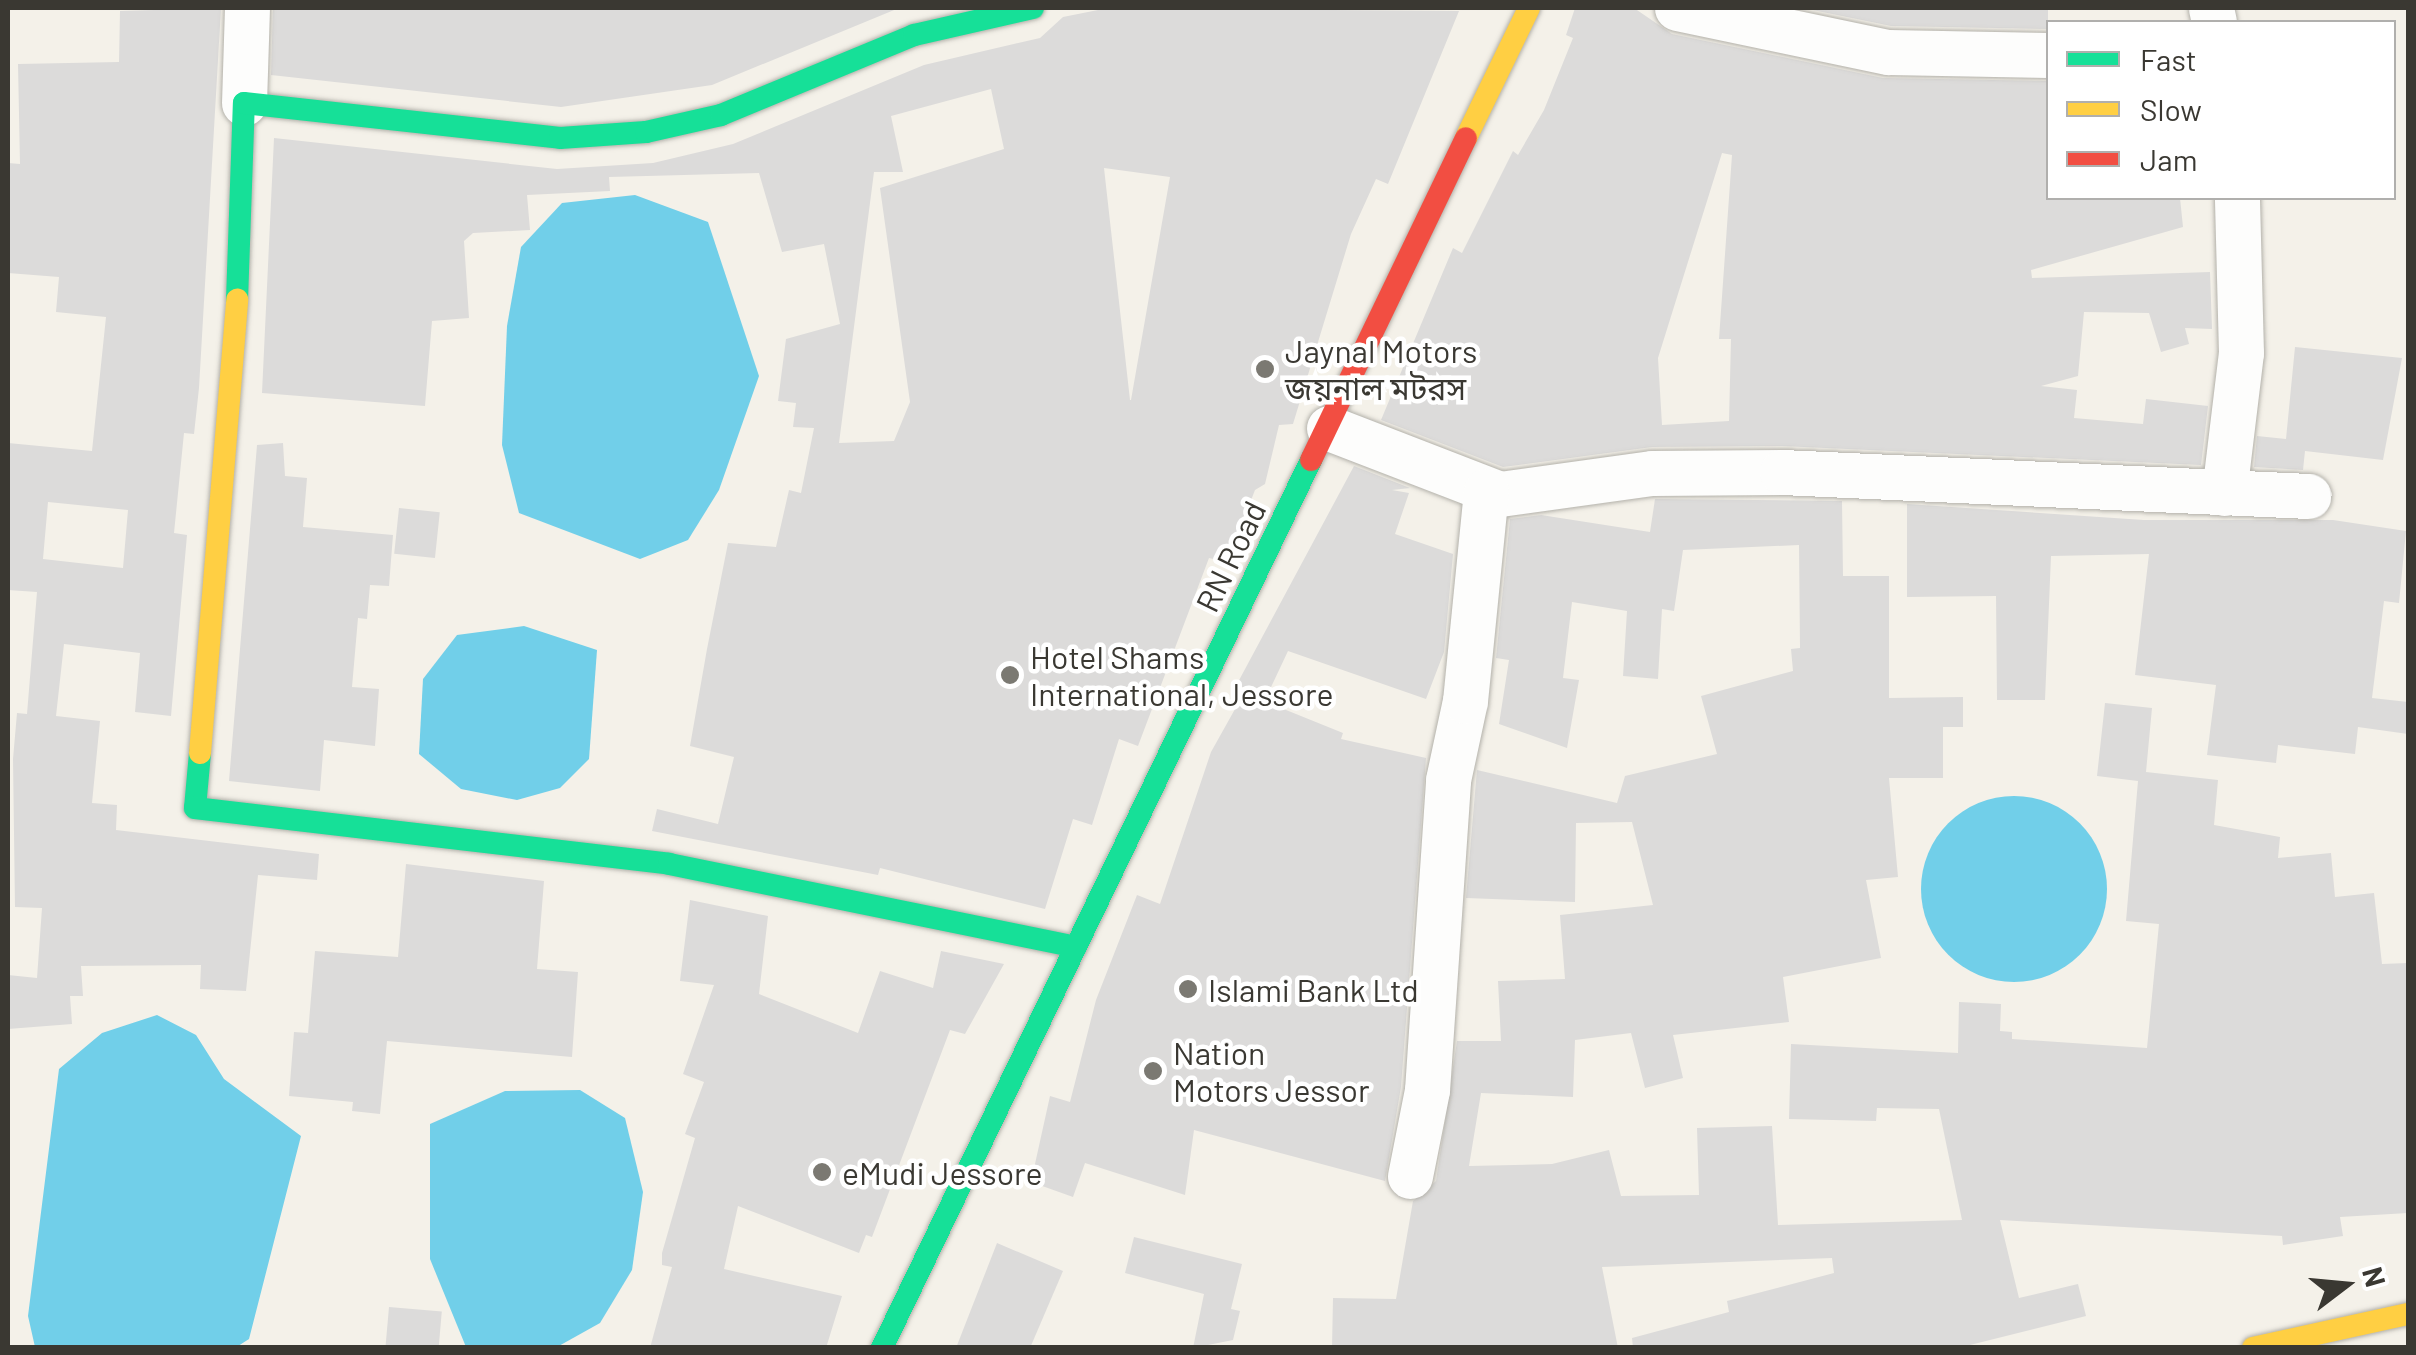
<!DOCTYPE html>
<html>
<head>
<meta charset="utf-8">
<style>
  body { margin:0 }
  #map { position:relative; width:2416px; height:1355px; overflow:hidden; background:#f4f1e9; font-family:Barlow,"Noto Sans Bengali",sans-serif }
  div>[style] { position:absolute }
  .water>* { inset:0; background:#71cfe9 }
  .round { border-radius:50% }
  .building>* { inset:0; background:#dcdbda; transform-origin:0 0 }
  .roads { filter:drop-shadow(0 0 2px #b3b1aa) drop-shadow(0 0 2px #b3b1aa) }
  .street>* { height:45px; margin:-22.5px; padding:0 22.5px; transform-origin:22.5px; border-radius:22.5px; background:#fdfdfc }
  .fast>* { height:22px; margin:-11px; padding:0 11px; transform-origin:11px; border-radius:11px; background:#16e098 }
  .slow>* { height:22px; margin:-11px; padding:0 11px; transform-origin:11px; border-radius:11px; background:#ffcf43 }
  .jam>* { height:22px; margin:-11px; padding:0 11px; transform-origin:11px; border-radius:11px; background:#f24e42 }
  .dots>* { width:28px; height:28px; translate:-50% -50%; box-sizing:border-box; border:5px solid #fff; border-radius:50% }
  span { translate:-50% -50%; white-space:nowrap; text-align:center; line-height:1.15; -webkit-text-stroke:9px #fff; paint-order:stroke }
  .poi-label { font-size:32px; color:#3a3832 }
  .left { translate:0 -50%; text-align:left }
  .street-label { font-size:32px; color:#3a3832 }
  .frame { position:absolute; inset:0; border:10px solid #3a3832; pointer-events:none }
  .legend { position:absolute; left:2046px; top:20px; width:350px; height:180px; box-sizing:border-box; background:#fff; border:2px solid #b0afad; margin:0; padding:12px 18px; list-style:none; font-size:30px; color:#3a3832 }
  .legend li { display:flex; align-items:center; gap:20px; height:50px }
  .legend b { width:50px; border:2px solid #b0afad }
  .north { position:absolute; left:2296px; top:1235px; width:100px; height:100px; -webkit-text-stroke:8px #fff; paint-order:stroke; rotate:74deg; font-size:28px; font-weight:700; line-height:40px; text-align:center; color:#3a3832 }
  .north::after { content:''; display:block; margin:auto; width:35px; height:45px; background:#3a3832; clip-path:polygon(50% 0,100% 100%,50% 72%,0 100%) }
</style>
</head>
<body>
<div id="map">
  <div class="water">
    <i style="clip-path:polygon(635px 195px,708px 222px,759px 376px,719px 490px,688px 540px,640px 559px,519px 513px,502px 445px,507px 326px,521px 247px,562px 203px)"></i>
    <i style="clip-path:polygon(524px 626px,597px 650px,589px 759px,560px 788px,517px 800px,461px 789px,419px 754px,423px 679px,457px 635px)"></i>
    <i class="round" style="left:1921px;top:796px;width:186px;height:186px"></i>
    <i style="clip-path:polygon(157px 1015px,196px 1035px,224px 1079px,301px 1136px,249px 1339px,235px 1348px,35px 1347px,28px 1316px,59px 1069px,102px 1033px)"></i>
    <i style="clip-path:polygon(580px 1090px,625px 1118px,643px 1192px,632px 1270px,600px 1323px,557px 1347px,466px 1347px,430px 1259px,430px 1124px,505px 1091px)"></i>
  </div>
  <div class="building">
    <i style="clip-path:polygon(evenodd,221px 8px,199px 388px,194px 434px,184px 433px,174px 533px,187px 535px,171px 716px,135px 712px,140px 653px,64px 644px,56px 716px,100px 721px,92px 803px,117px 805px,116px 830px,319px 854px,317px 880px,258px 875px,246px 991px,200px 989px,201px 965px,81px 966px,83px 996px,70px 996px,72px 1024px,8px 1029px,8px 975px,37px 978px,42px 908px,15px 907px,13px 759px,17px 713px,27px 714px,37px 592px,8px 590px,8px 443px,92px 451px,106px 317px,56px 312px,59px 277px,8px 273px,8px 163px,20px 164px,18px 64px,119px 62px,120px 11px,221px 8px,48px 502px,128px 510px,123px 568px,43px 559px,48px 502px)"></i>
    <i style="clip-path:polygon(273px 8px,664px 9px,899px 8px,712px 85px,561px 107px,271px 75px)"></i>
    <i style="clip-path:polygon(evenodd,1108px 8px,1459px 11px,1388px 184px,1376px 179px,1351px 234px,1293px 424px,1279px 425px,1265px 484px,1255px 490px,1227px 562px,1209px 558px,1138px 746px,1119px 739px,1092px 825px,1073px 819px,1045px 909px,880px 868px,878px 875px,652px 831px,657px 809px,718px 824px,734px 757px,690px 746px,707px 649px,728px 543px,776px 547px,789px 490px,801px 493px,814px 428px,793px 427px,796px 403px,778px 401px,786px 339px,840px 324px,824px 244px,782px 252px,759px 173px,609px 177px,610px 191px,527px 195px,530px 230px,473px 233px,464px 241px,469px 318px,432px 321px,425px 406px,262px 393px,274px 138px,557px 169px,653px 163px,733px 144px,924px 65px,1040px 38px,1063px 17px,1108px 8px,991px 89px,1004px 149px,880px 188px,910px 402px,894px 441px,839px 443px,874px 172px,903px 172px,891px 116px,991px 89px,1108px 8px,1104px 168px,1170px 177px,1131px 400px,1130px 400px,1104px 168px)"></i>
    <i style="clip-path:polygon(evenodd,1575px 8px,1634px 8px,1672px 34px,1883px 78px,2048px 81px,2048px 198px,2180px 198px,2183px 227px,2031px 270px,2032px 278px,2210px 272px,2212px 329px,2185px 328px,2189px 344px,2161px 352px,2149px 313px,2084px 312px,2078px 376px,2041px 386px,2077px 390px,2074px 418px,2143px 424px,2146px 399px,2208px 406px,2201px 465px,1782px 446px,1652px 447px,1503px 467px,1381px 420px,1453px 248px,1462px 253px,1513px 151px,1518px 155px,1544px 110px,1573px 38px,1566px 35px,1575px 8px,1722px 153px,1732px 155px,1719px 339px,1731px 339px,1729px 421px,1662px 425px,1658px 358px,1722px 153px)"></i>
    <i style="clip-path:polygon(1803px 8px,2048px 8px,2048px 29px,1891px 26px)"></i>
    <i style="clip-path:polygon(2295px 347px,2402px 358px,2383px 460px,2305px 451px,2303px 470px,2254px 467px,2257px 436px,2286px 439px)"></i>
    <i style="clip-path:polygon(283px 443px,285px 476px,307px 478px,303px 527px,393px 535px,389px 586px,370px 585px,367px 619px,358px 618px,352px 687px,379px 689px,375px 746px,324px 740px,320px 791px,229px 781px,257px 445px)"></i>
    <i style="clip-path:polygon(1354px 466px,1410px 488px,1392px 490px,1409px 493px,1395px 534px,1453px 554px,1444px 652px,1426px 699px,1288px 651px,1265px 700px,1237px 684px)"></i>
    <i style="clip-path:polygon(1655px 499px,1842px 501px,1843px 576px,1889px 576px,1889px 698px,1963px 697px,1963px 727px,1943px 727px,1943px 778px,1889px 778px,1898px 877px,1866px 880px,1881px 958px,1783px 977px,1789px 1022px,1673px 1035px,1683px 1078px,1645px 1088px,1631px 1033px,1575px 1040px,1573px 1097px,1481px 1093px,1469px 1166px,1552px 1164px,1609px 1150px,1621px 1196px,1699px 1195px,1697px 1128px,1772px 1126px,1778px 1225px,1962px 1220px,1939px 1109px,1877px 1108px,1876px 1121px,1789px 1119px,1791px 1044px,1958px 1053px,1959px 1002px,2001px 1004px,2000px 1031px,2012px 1032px,2012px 1039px,2147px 1048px,2159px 924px,2126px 921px,2138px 781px,2097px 776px,2105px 703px,2152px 708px,2146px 772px,2218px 780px,2214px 825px,2280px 837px,2278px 858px,2331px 853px,2335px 897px,2374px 893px,2382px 964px,2408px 963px,2408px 1213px,2340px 1217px,2343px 1236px,2283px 1245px,2282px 1236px,2000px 1220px,2019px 1298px,2078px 1284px,2086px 1316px,1958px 1348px,1633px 1348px,1632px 1338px,1729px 1312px,1727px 1301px,1834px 1273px,1832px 1258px,1602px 1267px,1618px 1348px,1332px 1348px,1333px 1298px,1396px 1299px,1413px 1201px,1436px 1181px,1457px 1041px,1501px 1041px,1498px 981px,1565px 979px,1560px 915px,1653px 905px,1632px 822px,1576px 823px,1575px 902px,1466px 898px,1477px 770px,1617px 803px,1625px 776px,1717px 754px,1701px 696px,1793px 671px,1791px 649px,1800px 648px,1799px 545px,1683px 550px,1674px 611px,1662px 609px,1658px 679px,1623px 676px,1627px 611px,1572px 602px,1563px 678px,1579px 680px,1567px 748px,1499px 724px,1509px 660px,1496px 658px,1510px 519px,1541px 515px,1650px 532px)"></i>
    <i style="clip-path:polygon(1907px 504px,2144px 520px,2333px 520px,2406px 531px,2399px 603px,2384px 601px,2372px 698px,2408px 702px,2408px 734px,2358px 727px,2355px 754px,2278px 745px,2276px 763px,2207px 755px,2216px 685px,2135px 675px,2149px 554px,2051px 556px,2045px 700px,1997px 700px,1996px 596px,1907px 597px)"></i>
    <i style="left:399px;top:508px;width:41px;height:46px;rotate:6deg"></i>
    <i style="clip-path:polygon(1244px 693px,1343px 733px,1341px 739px,1426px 758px,1401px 1087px,1385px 1181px,1194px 1130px,1185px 1195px,1085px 1163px,1073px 1197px,1031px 1182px,1050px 1096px,1070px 1102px,1096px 1000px,1137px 895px,1160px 904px,1211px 752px)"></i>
    <i style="clip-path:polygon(406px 864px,544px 881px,537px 969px,578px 972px,572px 1057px,387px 1041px,380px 1114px,352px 1111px,353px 1102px,289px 1096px,294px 1032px,308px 1033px,315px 951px,398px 957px)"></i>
    <i style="clip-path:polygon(690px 900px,768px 916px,759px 994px,858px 1033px,880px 971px,933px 988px,941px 951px,1004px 964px,965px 1034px,950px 1030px,872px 1237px,866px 1235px,859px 1253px,738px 1206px,724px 1269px,842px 1296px,826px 1348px,650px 1348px,672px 1267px,662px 1265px,662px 1253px,695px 1138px,685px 1134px,704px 1082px,683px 1074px,714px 985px,680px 981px)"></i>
    <i style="clip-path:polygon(1134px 1237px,1242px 1264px,1231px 1309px,1240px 1311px,1233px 1340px,1193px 1348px,1204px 1294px,1125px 1273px)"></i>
    <i style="clip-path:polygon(997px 1243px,1063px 1271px,1030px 1348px,956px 1348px)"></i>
    <i style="left:389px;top:1307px;width:53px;height:41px;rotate:5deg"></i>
  </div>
  <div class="roads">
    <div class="street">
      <i style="left:1677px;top:8px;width:216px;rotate:11.8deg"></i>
      <i style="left:1888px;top:52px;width:160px;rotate:1.1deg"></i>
      <i style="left:2211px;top:8px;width:14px;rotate:78deg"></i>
      <i style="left:244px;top:103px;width:95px;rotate:-88.2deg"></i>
      <i style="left:1329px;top:428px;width:183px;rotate:21.1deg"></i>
      <i style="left:1500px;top:494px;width:153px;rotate:-7.9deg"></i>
      <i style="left:1652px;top:473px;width:130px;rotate:-0.4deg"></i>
      <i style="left:1782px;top:472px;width:527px;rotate:2.61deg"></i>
      <i style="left:2224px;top:493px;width:141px;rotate:-83.1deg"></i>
      <i style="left:2241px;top:353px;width:155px;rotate:-91.5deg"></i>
      <i style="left:1410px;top:1176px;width:88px;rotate:-78.8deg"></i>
      <i style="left:1427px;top:1090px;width:311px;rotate:-86.1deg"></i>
      <i style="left:1448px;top:780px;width:81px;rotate:-77.9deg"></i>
      <i style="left:1465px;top:701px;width:211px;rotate:-84.3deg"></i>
    </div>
    <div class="fast">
      <i style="left:237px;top:300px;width:197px;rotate:-88deg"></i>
      <i style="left:244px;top:103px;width:318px;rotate:6.3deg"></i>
      <i style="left:560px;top:138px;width:86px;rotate:-4deg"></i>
      <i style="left:646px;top:132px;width:77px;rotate:-12.8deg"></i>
      <i style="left:721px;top:115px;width:209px;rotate:-22.5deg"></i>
      <i style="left:914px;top:35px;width:122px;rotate:-12.8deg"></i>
      <i style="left:200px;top:753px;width:55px;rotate:95.2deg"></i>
      <i style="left:195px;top:808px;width:477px;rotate:6.7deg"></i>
      <i style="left:669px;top:864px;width:415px;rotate:11.5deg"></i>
      <i style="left:882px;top:1348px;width:986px;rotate:-64.21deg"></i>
    </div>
    <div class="slow">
      <i style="left:1466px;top:138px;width:144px;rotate:-64.1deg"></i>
      <i style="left:200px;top:753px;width:455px;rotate:-85.3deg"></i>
      <i style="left:2253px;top:1348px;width:159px;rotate:-12.4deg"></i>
    </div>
    <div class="jam">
      <i style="left:1311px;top:460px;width:357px;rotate:-64.3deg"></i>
    </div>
  </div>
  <div class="dots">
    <i style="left:1265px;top:369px;background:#7b7972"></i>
    <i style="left:1010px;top:675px;background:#7b7972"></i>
    <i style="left:1188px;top:989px;background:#7b7972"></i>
    <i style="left:1153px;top:1071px;background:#7b7972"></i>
    <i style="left:822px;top:1172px;background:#7b7972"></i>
  </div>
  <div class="poi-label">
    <span class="left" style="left:1285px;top:369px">Jaynal Motors<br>জয়নাল মটরস</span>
    <span class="left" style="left:1030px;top:675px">Hotel Shams<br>International, Jessore</span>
    <span class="left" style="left:1208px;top:989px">Islami Bank Ltd</span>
    <span class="left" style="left:1173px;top:1071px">Nation<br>Motors Jessor</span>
    <span class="left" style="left:842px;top:1172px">eMudi Jessore</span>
  </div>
  <div class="street-label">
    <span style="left:1230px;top:556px;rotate:-64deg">RN Road</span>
  </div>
  <div class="frame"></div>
  <ul class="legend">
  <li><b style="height:12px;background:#16e098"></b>Fast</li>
  <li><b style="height:12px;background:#ffcf43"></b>Slow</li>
  <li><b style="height:12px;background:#f24e42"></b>Jam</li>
  </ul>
  <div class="north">N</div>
</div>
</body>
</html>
